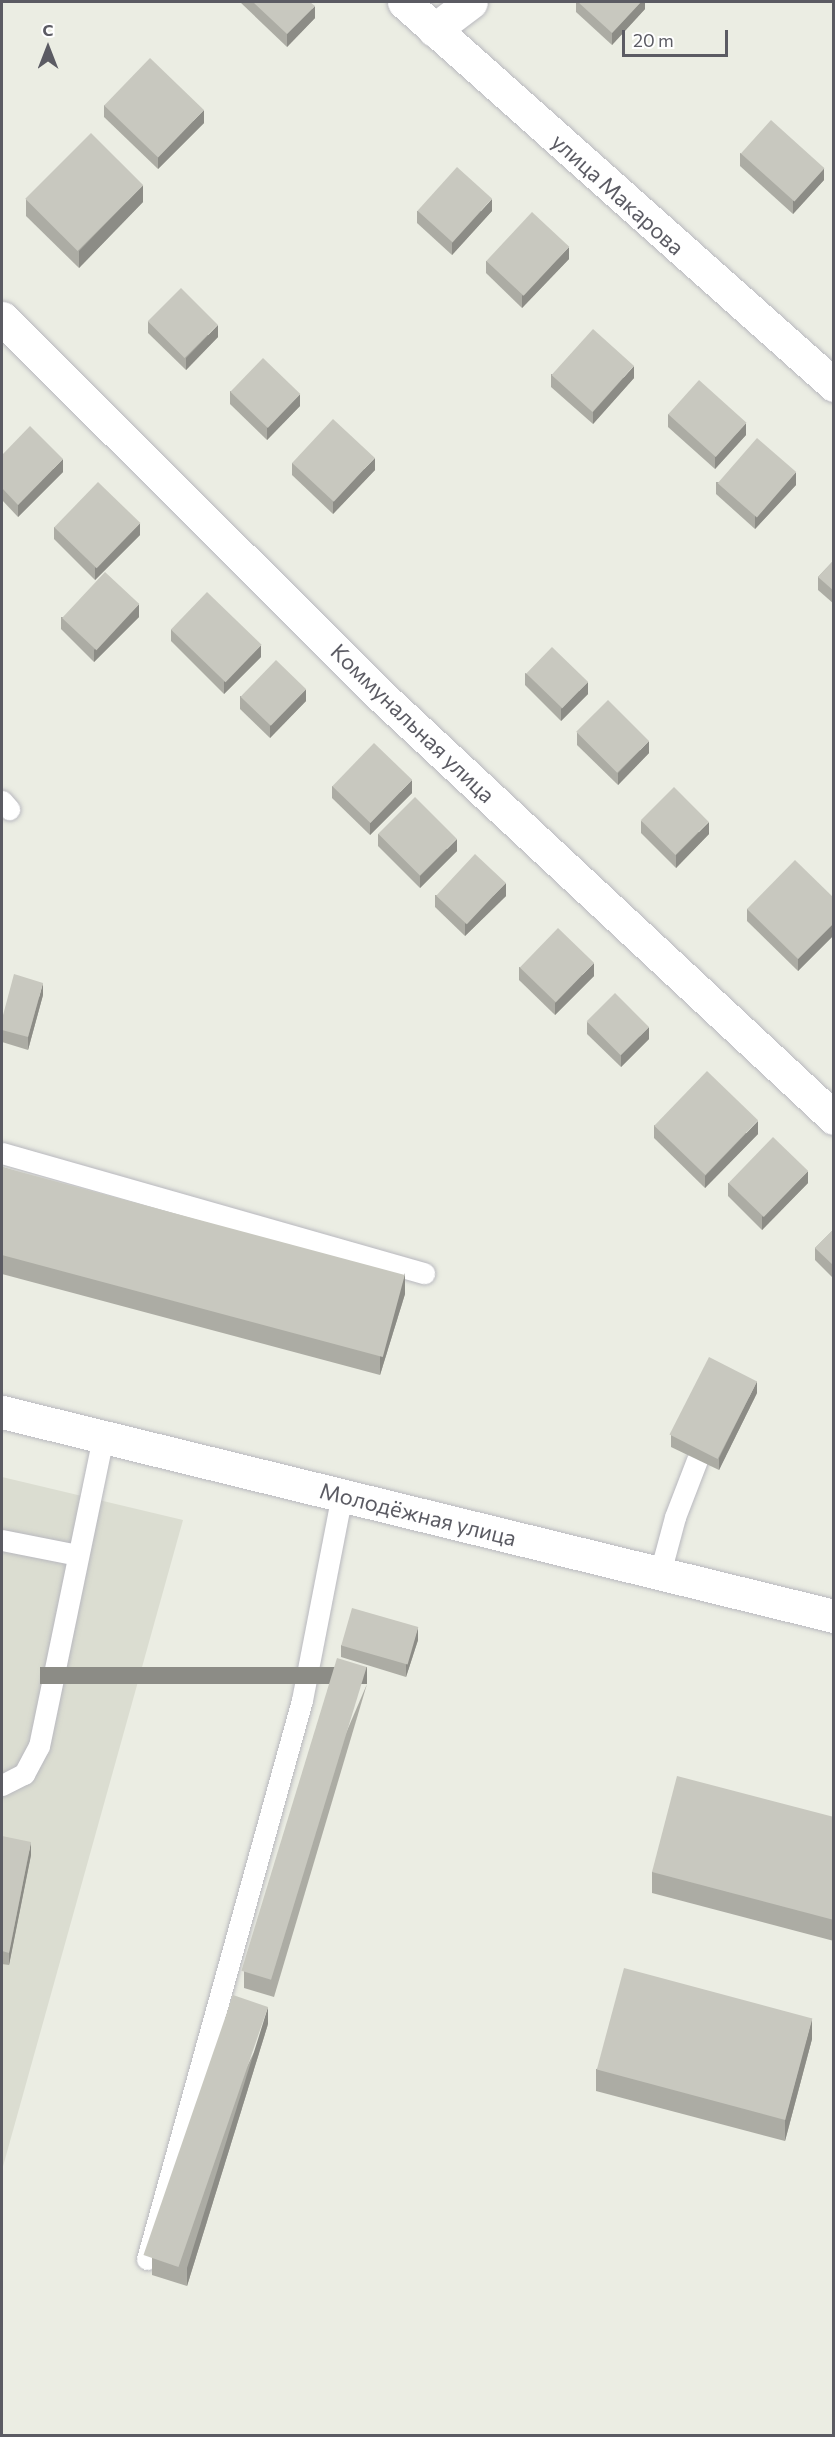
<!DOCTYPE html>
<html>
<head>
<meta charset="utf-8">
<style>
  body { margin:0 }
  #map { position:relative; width:835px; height:2437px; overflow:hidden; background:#ebede3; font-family:Commissioner,sans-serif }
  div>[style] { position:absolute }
  .education>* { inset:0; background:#dbddd1 }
  .roads { filter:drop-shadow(0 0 2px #b8b8be) drop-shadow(0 0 2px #b8b8be) }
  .lane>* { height:21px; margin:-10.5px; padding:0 10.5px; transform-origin:10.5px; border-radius:10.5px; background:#fff }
  .street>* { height:33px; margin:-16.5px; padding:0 16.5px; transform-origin:16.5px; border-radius:16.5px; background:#fff }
  .secondary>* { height:33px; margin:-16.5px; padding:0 16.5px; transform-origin:16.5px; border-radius:16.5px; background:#fff }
  .wall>* { inset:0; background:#acaca4 }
  .shaded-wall>* { inset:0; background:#8c8c86; transform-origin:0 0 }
  .building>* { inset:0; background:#c8c8bf; transform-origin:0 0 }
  span { translate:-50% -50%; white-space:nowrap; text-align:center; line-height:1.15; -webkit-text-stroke:5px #fff; paint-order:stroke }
  .street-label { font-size:22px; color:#5b5b63 }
  .frame { position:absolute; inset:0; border:3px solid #5b5b63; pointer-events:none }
  .north { position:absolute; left:18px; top:18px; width:60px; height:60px; -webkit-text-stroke:4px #fff; paint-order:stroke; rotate:0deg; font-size:16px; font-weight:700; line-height:24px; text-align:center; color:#5b5b63 }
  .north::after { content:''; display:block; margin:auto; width:21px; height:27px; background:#5b5b63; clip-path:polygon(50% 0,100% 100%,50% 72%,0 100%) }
  .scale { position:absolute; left:622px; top:30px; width:106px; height:27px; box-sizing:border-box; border:3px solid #5b5b63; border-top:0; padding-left:8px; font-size:18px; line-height:21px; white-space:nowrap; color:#5b5b63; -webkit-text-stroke:4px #fff; paint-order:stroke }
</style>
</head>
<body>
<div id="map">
  <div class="education">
    <i style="clip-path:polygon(2px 1477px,183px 1520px,2px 2170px)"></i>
  </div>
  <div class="roads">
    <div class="lane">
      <i style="left:2px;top:801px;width:11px;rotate:49deg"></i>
      <i style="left:2px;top:1153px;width:439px;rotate:15.9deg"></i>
      <i style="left:2px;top:1540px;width:77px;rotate:11.2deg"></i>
      <i style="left:660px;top:1573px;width:58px;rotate:-75deg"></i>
      <i style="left:675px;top:1517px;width:61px;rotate:-68.9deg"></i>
      <i style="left:2px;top:1785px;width:25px;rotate:-27deg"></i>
      <i style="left:24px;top:1774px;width:32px;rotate:-62deg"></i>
      <i style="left:39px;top:1746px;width:316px;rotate:-78.3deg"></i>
      <i style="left:147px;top:2259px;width:580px;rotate:-74.5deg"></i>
      <i style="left:302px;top:1700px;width:209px;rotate:-79deg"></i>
    </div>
    <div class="street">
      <i style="left:434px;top:30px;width:46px;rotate:-37.1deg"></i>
      <i style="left:2px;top:318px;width:532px;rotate:44.92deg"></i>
      <i style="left:379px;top:694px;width:622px;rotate:42.98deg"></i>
    </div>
    <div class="secondary">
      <i style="left:404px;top:2px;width:576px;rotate:41.69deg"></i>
      <i style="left:2px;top:1412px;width:857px;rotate:13.78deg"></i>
    </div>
  </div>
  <div class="wall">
    <i style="clip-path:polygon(240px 2px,310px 2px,315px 18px,287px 47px)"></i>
    <i style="clip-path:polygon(576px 2px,645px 2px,645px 9px,612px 45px,576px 12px)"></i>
    <i style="clip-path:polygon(104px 105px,204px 123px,158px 169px,104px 117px)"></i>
    <i style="clip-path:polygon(740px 153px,824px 180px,793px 214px,740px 166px)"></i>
    <i style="clip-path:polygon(26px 199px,143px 202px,79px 268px,26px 216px)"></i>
    <i style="clip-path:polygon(417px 211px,492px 211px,452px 255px,417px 223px)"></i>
    <i style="clip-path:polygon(569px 259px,522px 308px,486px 273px,486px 261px)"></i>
    <i style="clip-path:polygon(148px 321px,218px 337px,186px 370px,148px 333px)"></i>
    <i style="clip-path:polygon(551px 374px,634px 378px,593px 424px,551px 387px)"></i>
    <i style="clip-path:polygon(230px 391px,300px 406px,267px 440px,230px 404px)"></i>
    <i style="clip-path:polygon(668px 414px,746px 435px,715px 469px,668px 427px)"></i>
    <i style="clip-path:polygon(2px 455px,63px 472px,18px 517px,2px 500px)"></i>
    <i style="clip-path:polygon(292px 463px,375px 470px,333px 514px,292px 475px)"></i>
    <i style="clip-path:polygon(716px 482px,796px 485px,755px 529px,716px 494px)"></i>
    <i style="clip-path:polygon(54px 527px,140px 535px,95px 580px,54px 539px)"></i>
    <i style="clip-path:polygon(834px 560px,834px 604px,818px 590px,818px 577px)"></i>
    <i style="clip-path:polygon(61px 617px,139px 617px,94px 662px,61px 629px)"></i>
    <i style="clip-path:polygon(171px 629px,261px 657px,224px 694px,171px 641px)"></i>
    <i style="clip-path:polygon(525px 673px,588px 694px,561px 721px,525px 685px)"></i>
    <i style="clip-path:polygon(240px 696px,306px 701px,270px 738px,240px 709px)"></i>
    <i style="clip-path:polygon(577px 732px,649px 753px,618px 785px,577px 745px)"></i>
    <i style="clip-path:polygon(332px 786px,412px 793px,370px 835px,332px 798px)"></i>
    <i style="clip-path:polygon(641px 821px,709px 834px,676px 868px,641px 833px)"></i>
    <i style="clip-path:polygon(378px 834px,457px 851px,420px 888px,378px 846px)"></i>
    <i style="clip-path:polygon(435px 895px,506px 896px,465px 936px,435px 907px)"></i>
    <i style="clip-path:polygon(834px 898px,834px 935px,798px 971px,747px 921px,747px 909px)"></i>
    <i style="clip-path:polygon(519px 967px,594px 976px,555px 1015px,519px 980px)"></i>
    <i style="clip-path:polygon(43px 995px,28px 1050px,2px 1042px,2px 1019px)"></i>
    <i style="clip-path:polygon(587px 1022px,649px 1039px,621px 1067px,587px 1034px)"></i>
    <i style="clip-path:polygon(654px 1125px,758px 1134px,705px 1188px,654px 1138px)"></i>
    <i style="clip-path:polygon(2px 1167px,405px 1294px,380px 1375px,2px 1274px)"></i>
    <i style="clip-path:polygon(728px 1183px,808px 1183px,762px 1230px,728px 1196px)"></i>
    <i style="clip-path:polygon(834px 1229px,834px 1279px,815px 1260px,815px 1248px)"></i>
    <i style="clip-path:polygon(757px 1393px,719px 1470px,671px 1447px,671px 1435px)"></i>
    <i style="clip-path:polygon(418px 1640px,406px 1677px,341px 1657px,341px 1645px)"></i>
    <i style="clip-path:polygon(367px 1684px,274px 1997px,244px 1988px,244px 1971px)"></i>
    <i style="clip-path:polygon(834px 1817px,834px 1941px,652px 1893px,652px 1872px)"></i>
    <i style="clip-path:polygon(2px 1836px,31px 1855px,9px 1965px,2px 1964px)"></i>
    <i style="clip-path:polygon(268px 2024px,187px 2286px,152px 2275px,152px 2258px)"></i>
    <i style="clip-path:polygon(812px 2039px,785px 2141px,596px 2091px,596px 2069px)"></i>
  </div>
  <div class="shaded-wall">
    <i style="clip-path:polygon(641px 2px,645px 2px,645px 9px,612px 45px,612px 33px)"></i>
    <i style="clip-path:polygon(315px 6px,315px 18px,287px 47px,287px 34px)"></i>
    <i style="clip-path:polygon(204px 110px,204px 123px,158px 169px,158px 157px)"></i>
    <i style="clip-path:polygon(824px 168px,824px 180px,793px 214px,793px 201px)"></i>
    <i style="clip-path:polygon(143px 185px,143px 202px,79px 268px,79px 251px)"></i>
    <i style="clip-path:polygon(492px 199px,492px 211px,452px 255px,452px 243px)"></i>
    <i style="clip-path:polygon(569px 247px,569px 259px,522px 308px,522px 296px)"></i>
    <i style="clip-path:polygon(218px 325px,218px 337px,186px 370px,186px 358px)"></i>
    <i style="clip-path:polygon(634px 366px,634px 378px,593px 424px,593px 412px)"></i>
    <i style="clip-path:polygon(300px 394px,300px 406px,267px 440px,267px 427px)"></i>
    <i style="clip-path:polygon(746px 423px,746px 435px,715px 469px,715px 457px)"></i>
    <i style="clip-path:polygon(375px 458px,375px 470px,333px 514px,333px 501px)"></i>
    <i style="clip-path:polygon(63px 459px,63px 472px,18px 517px,18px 505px)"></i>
    <i style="clip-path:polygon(796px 472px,796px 485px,755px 529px,755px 516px)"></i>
    <i style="clip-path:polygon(140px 523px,140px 535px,95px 580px,95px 568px)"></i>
    <i style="clip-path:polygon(139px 604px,139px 617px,94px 662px,94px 650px)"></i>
    <i style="clip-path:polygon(261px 645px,261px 657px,224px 694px,224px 682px)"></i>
    <i style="clip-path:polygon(588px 682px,588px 694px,561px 721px,561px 709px)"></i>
    <i style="clip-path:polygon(306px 689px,306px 701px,270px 738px,270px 725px)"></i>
    <i style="clip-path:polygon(649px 741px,649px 753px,618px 785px,618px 773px)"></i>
    <i style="clip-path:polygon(412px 780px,412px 793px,370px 835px,370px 823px)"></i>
    <i style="clip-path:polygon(709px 822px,709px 834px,676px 868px,676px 855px)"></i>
    <i style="clip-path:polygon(457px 839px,457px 851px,420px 888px,420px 876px)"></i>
    <i style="clip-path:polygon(506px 883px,506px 896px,465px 936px,465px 924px)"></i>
    <i style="clip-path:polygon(834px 923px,834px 935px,798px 971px,798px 959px)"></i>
    <i style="clip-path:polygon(594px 963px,594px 976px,555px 1015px,555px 1003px)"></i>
    <i style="clip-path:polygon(43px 983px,43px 995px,28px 1050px,28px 1037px)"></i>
    <i style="clip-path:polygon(649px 1027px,649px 1039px,621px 1067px,621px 1055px)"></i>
    <i style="clip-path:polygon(758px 1121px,758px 1134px,705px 1188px,705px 1176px)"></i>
    <i style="clip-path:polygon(808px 1171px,808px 1183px,762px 1230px,762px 1217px)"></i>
    <i style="clip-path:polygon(405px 1273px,405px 1294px,380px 1375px,380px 1354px)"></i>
    <i style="clip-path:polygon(757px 1381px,757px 1393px,719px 1470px,719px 1458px)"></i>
    <i style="clip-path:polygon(418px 1627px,418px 1640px,406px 1677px,406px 1665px)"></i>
    <i style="left:367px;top:1667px;width:17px;height:327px;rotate:90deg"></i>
    <i style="clip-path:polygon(31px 1842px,31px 1855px,9px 1965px,9px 1953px)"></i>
    <i style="clip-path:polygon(268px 2007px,268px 2024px,187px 2286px,187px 2268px)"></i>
    <i style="clip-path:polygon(812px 2018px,812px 2039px,785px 2141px,785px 2120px)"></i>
  </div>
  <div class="building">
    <i style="clip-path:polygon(253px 2px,310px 2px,315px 6px,287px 34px)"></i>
    <i style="clip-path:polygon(578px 2px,641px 2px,612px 33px)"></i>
    <i style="left:150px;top:58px;width:75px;height:66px;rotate:44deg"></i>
    <i style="left:771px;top:120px;width:72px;height:45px;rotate:42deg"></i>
    <i style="left:91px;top:133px;width:74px;height:93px;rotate:45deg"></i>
    <i style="left:457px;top:167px;width:47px;height:59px;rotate:42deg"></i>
    <i style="left:532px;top:212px;width:51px;height:67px;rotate:43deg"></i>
    <i style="left:181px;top:288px;width:52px;height:47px;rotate:45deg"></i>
    <i style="left:593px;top:329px;width:55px;height:62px;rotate:42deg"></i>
    <i style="left:263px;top:358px;width:52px;height:47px;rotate:44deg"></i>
    <i style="left:699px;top:380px;width:64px;height:46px;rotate:42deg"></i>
    <i style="left:333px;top:419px;width:57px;height:60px;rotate:43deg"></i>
    <i style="clip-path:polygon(30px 426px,63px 459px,18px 505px,2px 488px,2px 455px)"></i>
    <i style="left:757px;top:438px;width:52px;height:60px;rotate:41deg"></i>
    <i style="left:98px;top:482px;width:59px;height:63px;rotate:44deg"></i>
    <i style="clip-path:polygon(834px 560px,834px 591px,818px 577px)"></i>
    <i style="left:105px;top:572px;width:47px;height:63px;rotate:43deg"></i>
    <i style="left:207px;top:592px;width:76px;height:52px;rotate:44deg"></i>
    <i style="left:552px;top:647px;width:50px;height:37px;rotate:44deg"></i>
    <i style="left:276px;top:660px;width:42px;height:51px;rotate:44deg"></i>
    <i style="left:608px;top:700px;width:58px;height:45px;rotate:45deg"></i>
    <i style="left:374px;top:743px;width:53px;height:60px;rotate:44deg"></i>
    <i style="left:674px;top:787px;width:49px;height:47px;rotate:45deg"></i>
    <i style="left:415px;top:797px;width:59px;height:52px;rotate:45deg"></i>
    <i style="left:475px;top:854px;width:42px;height:57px;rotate:43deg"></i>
    <i style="clip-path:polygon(795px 860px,834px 898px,834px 923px,798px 959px,747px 909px)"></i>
    <i style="left:558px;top:928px;width:50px;height:55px;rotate:44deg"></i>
    <i style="clip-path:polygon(14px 974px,43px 983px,28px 1037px,2px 1030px,2px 1019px)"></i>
    <i style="left:615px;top:993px;width:48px;height:40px;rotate:45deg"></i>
    <i style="left:707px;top:1071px;width:71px;height:76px;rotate:44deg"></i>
    <i style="left:773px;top:1137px;width:49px;height:64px;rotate:44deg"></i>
    <i style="left:2px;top:1167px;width:417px;height:85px;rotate:15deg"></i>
    <i style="clip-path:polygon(834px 1229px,834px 1266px,815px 1248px)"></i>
    <i style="left:709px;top:1357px;width:54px;height:87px;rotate:27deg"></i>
    <i style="left:352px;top:1608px;width:69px;height:39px;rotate:16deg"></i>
    <i style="left:337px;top:1658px;width:31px;height:327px;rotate:17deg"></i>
    <i style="clip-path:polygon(677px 1776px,834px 1817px,834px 1920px,652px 1872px)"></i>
    <i style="clip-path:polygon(2px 1836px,31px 1842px,9px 1953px,2px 1951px)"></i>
    <i style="left:624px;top:1968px;width:195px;height:105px;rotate:15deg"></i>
    <i style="left:233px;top:1995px;width:37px;height:275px;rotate:19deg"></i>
  </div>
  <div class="street-label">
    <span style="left:618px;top:194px;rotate:42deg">улица Макарова</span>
    <span style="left:413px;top:723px;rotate:44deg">Коммунальная улица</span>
    <span style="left:418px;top:1514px;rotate:14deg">Молодёжная улица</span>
  </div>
  <div class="frame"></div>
  <div class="north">С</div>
  <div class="scale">20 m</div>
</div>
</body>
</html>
